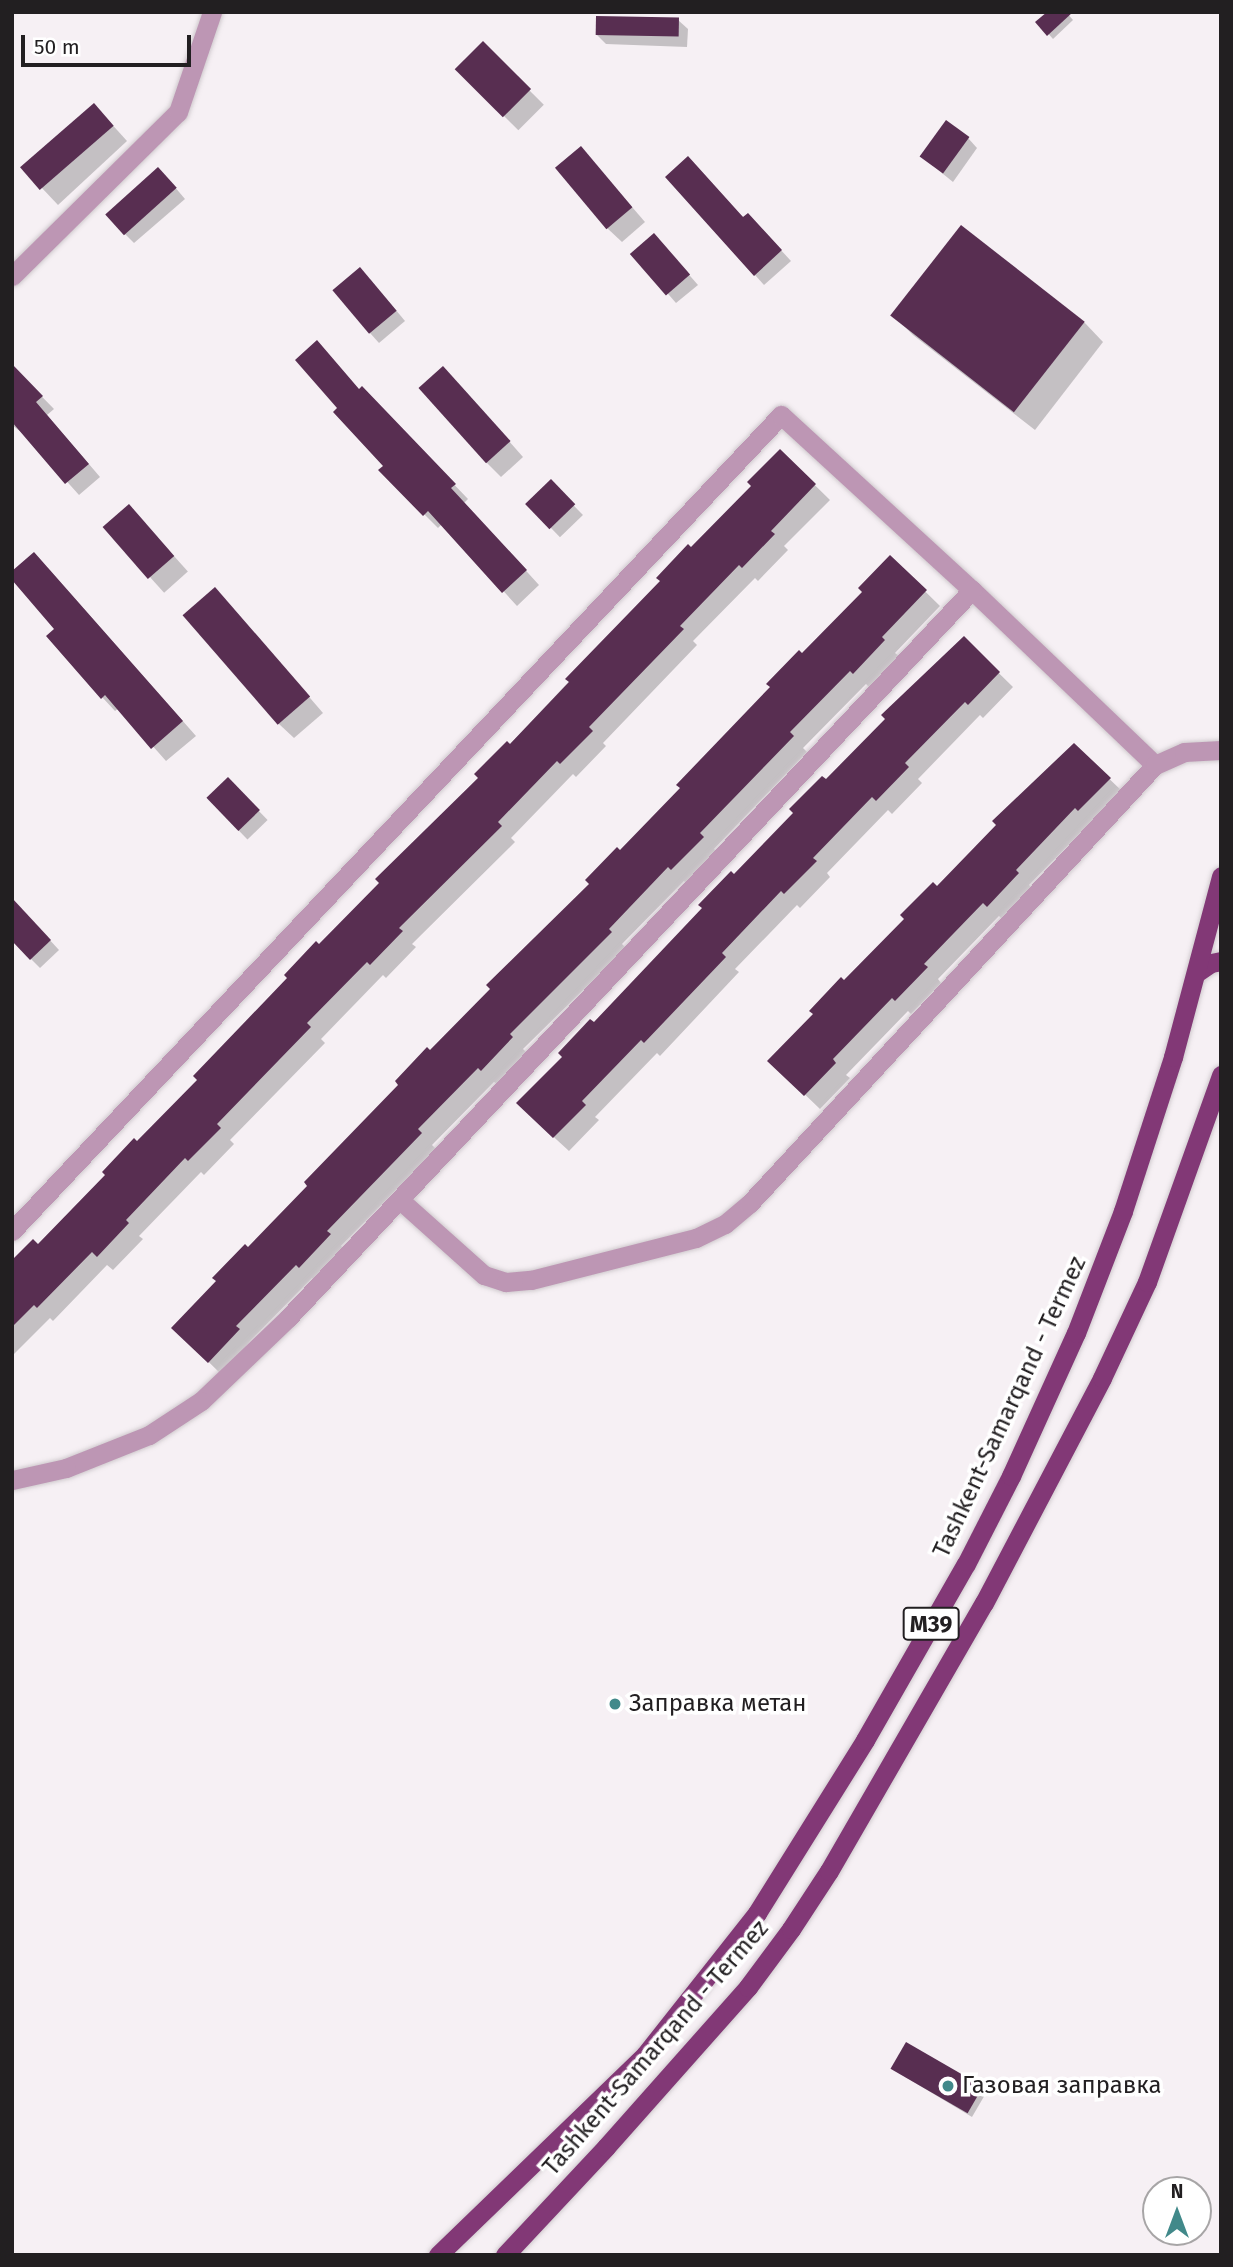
<!DOCTYPE html>
<html>
<head>
<meta charset="utf-8">
<style>
  body { margin:0 }
  #map { position:relative; width:1233px; height:2267px; overflow:hidden; background:#f6f0f4; font-family:"Fira Sans",sans-serif }
  div>[style] { position:absolute }
  .shadow>* { inset:0; background:#0003; transform-origin:0 0 }
  .building>* { inset:0; background:#582e51; transform-origin:0 0 }
  .roads { filter:drop-shadow(0 0 2px #d0cace) drop-shadow(0 0 2px #d0cace) }
  .minor>* { height:19px; margin:-9.5px; padding:0 9.5px; transform-origin:9.5px; border-radius:9.5px; background:#bd96b4 }
  .trunk>* { height:19px; margin:-9.5px; padding:0 9.5px; transform-origin:9.5px; border-radius:9.5px; background:#823876 }
  .dots>* { width:19px; height:19px; translate:-50% -50%; box-sizing:border-box; border:4px solid #fff; border-radius:50% }
  span { translate:-50% -50%; white-space:nowrap; text-align:center; line-height:1.15; -webkit-text-stroke:7px #fff; paint-order:stroke }
  .shield-label span { padding:2px 5px; background:#fff; border:2px solid; border-radius:5px; -webkit-text-stroke-width:0 }
  .shield-label { font-size:23px; color:#221f21; font-weight:700 }
  .street-label { font-size:24px; color:#221f21 }
  .poi-label { font-size:24px; color:#221f21 }
  .left { translate:0 -50%; text-align:left }
  .frame { position:absolute; inset:0; border:14px solid #221f21; pointer-events:none }
  .north { position:absolute; left:1142px; top:2176px; width:70px; height:70px; box-sizing:border-box; background:#fff; border:2px solid #a7a5a6; border-radius:50%; rotate:0deg; font-size:19px; font-weight:700; line-height:28px; text-align:center; color:#221f21 }
  .north::after { content:''; display:block; margin:auto; width:24px; height:32px; background:#41898a; clip-path:polygon(50% 0,100% 100%,50% 72%,0 100%) }
  .scale { position:absolute; left:21px; top:35px; width:170px; height:32px; box-sizing:border-box; border:4px solid #221f21; border-top:0; padding-left:9px; font-size:21px; line-height:24px; white-space:nowrap; color:#221f21; -webkit-text-stroke:5px #fff; paint-order:stroke }
</style>
</head>
<body>
<div id="map">
  <div class="shadow">
    <i style="clip-path:polygon(1066px 12px,1073px 20px,1053px 39px,1038px 22px)"></i>
    <i style="clip-path:polygon(678px 20px,688px 29px,687px 47px,606px 44px,597px 35px)"></i>
    <i style="left:483px;top:44px;width:86px;height:36px;rotate:45deg"></i>
    <i style="clip-path:polygon(108px 120px,127px 141px,58px 205px,24px 169px)"></i>
    <i style="clip-path:polygon(968px 138px,977px 148px,953px 182px,922px 157px)"></i>
    <i style="clip-path:polygon(581px 148px,645px 222px,622px 242px,607px 228px)"></i>
    <i style="clip-path:polygon(667px 177px,757px 224px,791px 261px,764px 285px)"></i>
    <i style="clip-path:polygon(168px 179px,185px 199px,134px 243px,125px 234px)"></i>
    <i style="clip-path:polygon(663px 245px,698px 285px,676px 303px,633px 254px)"></i>
    <i style="clip-path:polygon(370px 279px,405px 321px,379px 343px,370px 333px)"></i>
    <i style="clip-path:polygon(893px 315px,1084px 322px,1103px 342px,1035px 430px,913px 335px)"></i>
    <i style="clip-path:polygon(12px 366px,54px 409px,47px 415px,100px 477px,79px 495px,26px 436px,12px 425px)"></i>
    <i style="clip-path:polygon(458px 383px,523px 457px,501px 477px,486px 462px)"></i>
    <i style="clip-path:polygon(360px 390px,375px 402px,468px 499px,464px 503px,539px 585px,517px 606px,442px 524px,438px 528px,380px 470px,385px 466px)"></i>
    <i style="clip-path:polygon(780px 451px,830px 500px,784px 546px,788px 550px,758px 581px,755px 578px,693px 641px,697px 645px,603px 743px,606px 746px,576px 777px,573px 774px,511px 838px,515px 842px,412px 944px,416px 947px,386px 978px,383px 975px,321px 1039px,325px 1043px,230px 1140px,234px 1144px,204px 1175px,201px 1172px,139px 1236px,143px 1239px,113px 1270px,107px 1265px,53px 1321px,50px 1318px,12px 1356px,12px 1263px,39px 1247px,199px 1080px,319px 947px,753px 486px)"></i>
    <i style="left:551px;top:482px;width:46px;height:32px;rotate:46deg"></i>
    <i style="left:129px;top:506px;width:88px;height:32px;rotate:48deg"></i>
    <i style="clip-path:polygon(890px 557px,940px 606px,895px 653px,899px 656px,869px 687px,866px 684px,803px 748px,807px 752px,714px 849px,717px 852px,687px 884px,684px 881px,622px 944px,626px 948px,523px 1049px,527px 1053px,497px 1084px,494px 1082px,432px 1145px,436px 1149px,341px 1246px,345px 1250px,315px 1281px,312px 1278px,250px 1341px,223px 1376px,174px 1328px,682px 788px,864px 592px)"></i>
    <i style="clip-path:polygon(48px 568px,196px 736px,166px 761px,119px 708px,115px 711px,102px 697px,56px 630px)"></i>
    <i style="clip-path:polygon(229px 604px,323px 713px,294px 738px,279px 724px)"></i>
    <i style="clip-path:polygon(964px 639px,1013px 687px,983px 718px,980px 715px,918px 779px,922px 783px,892px 814px,888px 810px,827px 873px,830px 877px,800px 908px,797px 905px,735px 969px,739px 972px,660px 1056px,657px 1053px,595px 1117px,599px 1120px,569px 1151px,533px 1118px,594px 1025px)"></i>
    <i style="clip-path:polygon(1074px 745px,1124px 793px,1091px 822px,1029px 885px,1033px 889px,1003px 920px,999px 916px,938px 979px,941px 983px,911px 1014px,908px 1011px,846px 1075px,850px 1078px,820px 1109px,770px 1061px)"></i>
    <i style="left:228px;top:779px;width:57px;height:28px;rotate:46deg"></i>
    <i style="clip-path:polygon(12px 899px,59px 950px,40px 968px,31px 959px)"></i>
    <i style="clip-path:polygon(892px 2069px,982px 2088px,986px 2093px,972px 2117px)"></i>
  </div>
  <div class="building">
    <i style="clip-path:polygon(1047px 12px,1073px 12px,1047px 36px,1035px 22px)"></i>
    <i style="left:596px;top:16px;width:83px;height:19px;rotate:1deg"></i>
    <i style="left:483px;top:41px;width:68px;height:40px;rotate:45deg"></i>
    <i style="left:94px;top:103px;width:30px;height:98px;rotate:49deg"></i>
    <i style="left:946px;top:120px;width:29px;height:45px;rotate:36deg"></i>
    <i style="left:581px;top:146px;width:80px;height:34px;rotate:50deg"></i>
    <i style="clip-path:polygon(688px 156px,743px 217px,748px 213px,782px 250px,754px 276px,665px 177px)"></i>
    <i style="left:158px;top:167px;width:28px;height:71px;rotate:48deg"></i>
    <i style="left:961px;top:225px;width:157px;height:115px;rotate:38deg"></i>
    <i style="left:654px;top:233px;width:55px;height:32px;rotate:49deg"></i>
    <i style="left:360px;top:267px;width:57px;height:36px;rotate:50deg"></i>
    <i style="clip-path:polygon(317px 340px,359px 389px,362px 386px,456px 484px,451px 488px,527px 570px,502px 593px,428px 511px,423px 516px,378px 470px,383px 466px,333px 412px,337px 408px,295px 360px)"></i>
    <i style="clip-path:polygon(12px 364px,43px 396px,36px 402px,89px 464px,65px 484px,12px 422px)"></i>
    <i style="left:443px;top:366px;width:101px;height:33px;rotate:48deg"></i>
    <i style="clip-path:polygon(780px 449px,816px 484px,771px 531px,775px 534px,742px 568px,739px 565px,680px 626px,684px 629px,589px 727px,593px 731px,560px 764px,557px 761px,498px 822px,502px 826px,399px 928px,403px 931px,370px 965px,367px 962px,307px 1023px,311px 1027px,217px 1124px,221px 1128px,188px 1161px,185px 1158px,126px 1220px,129px 1223px,97px 1257px,92px 1252px,37px 1308px,34px 1305px,12px 1327px,12px 1260px,33px 1239px,38px 1244px,105px 1175px,102px 1172px,134px 1138px,137px 1141px,197px 1080px,193px 1076px,287px 978px,284px 975px,316px 941px,319px 944px,379px 883px,375px 879px,478px 778px,474px 774px,507px 741px,510px 744px,569px 682px,565px 679px,660px 581px,656px 578px,688px 544px,691px 547px,751px 486px,747px 482px)"></i>
    <i style="left:551px;top:479px;width:35px;height:36px;rotate:46deg"></i>
    <i style="left:129px;top:504px;width:69px;height:35px;rotate:49deg"></i>
    <i style="clip-path:polygon(34px 552px,183px 721px,151px 749px,105px 695px,101px 699px,46px 636px,54px 629px,12px 580px,12px 571px)"></i>
    <i style="clip-path:polygon(890px 555px,927px 590px,882px 637px,885px 640px,853px 674px,850px 671px,790px 732px,794px 736px,700px 833px,704px 837px,671px 870px,668px 867px,609px 929px,612px 932px,510px 1034px,513px 1037px,481px 1071px,478px 1068px,418px 1129px,422px 1133px,327px 1231px,331px 1234px,299px 1268px,296px 1265px,236px 1326px,240px 1329px,208px 1363px,171px 1328px,216px 1281px,212px 1278px,245px 1244px,248px 1247px,307px 1186px,304px 1182px,398px 1085px,395px 1081px,427px 1047px,430px 1050px,490px 989px,486px 985px,589px 884px,585px 880px,617px 847px,620px 850px,680px 788px,676px 785px,770px 687px,766px 684px,799px 650px,802px 653px,862px 592px,858px 588px)"></i>
    <i style="left:215px;top:587px;width:145px;height:43px;rotate:49deg"></i>
    <i style="clip-path:polygon(964px 636px,1000px 672px,968px 705px,965px 702px,905px 763px,909px 767px,876px 801px,872px 797px,813px 858px,817px 861px,784px 894px,781px 891px,722px 953px,726px 957px,644px 1043px,641px 1040px,582px 1101px,586px 1105px,553px 1138px,516px 1103px,562px 1057px,558px 1053px,590px 1019px,594px 1022px,702px 908px,698px 905px,731px 871px,734px 874px,793px 813px,789px 809px,822px 776px,826px 779px,885px 719px,881px 715px)"></i>
    <i style="clip-path:polygon(1074px 743px,1111px 778px,1078px 811px,1075px 808px,1016px 870px,1019px 873px,987px 907px,983px 903px,924px 964px,928px 967px,895px 1001px,892px 998px,833px 1059px,836px 1063px,804px 1096px,767px 1061px,813px 1014px,809px 1011px,841px 977px,844px 980px,904px 919px,900px 915px,933px 882px,937px 886px,996px 825px,992px 821px)"></i>
    <i style="left:228px;top:777px;width:46px;height:30px;rotate:46deg"></i>
    <i style="clip-path:polygon(12px 898px,51px 940px,30px 960px,12px 941px)"></i>
    <i style="left:906px;top:2042px;width:89px;height:31px;rotate:30deg"></i>
  </div>
  <div class="roads">
    <div class="minor">
      <i style="left:12px;top:276px;width:233px;rotate:-44.7deg"></i>
      <i style="left:178px;top:112px;width:106px;rotate:-71.2deg"></i>
      <i style="left:972px;top:590px;width:253px;rotate:43.7deg"></i>
      <i style="left:400px;top:1200px;width:113px;rotate:41.8deg"></i>
      <i style="left:484px;top:1275px;width:23px;rotate:18deg"></i>
      <i style="left:506px;top:1282px;width:25px;rotate:-5deg"></i>
      <i style="left:531px;top:1280px;width:170px;rotate:-14.3deg"></i>
      <i style="left:696px;top:1238px;width:32px;rotate:-26deg"></i>
      <i style="left:725px;top:1224px;width:31px;rotate:-40deg"></i>
      <i style="left:749px;top:1204px;width:598px;rotate:-47.24deg"></i>
      <i style="left:1155px;top:765px;width:32px;rotate:-24deg"></i>
      <i style="left:1184px;top:752px;width:37px;rotate:-3deg"></i>
      <i style="left:12px;top:1231px;width:1121px;rotate:-46.7deg"></i>
      <i style="left:781px;top:415px;width:259px;rotate:42.5deg"></i>
      <i style="left:972px;top:590px;width:999px;rotate:133.22deg"></i>
      <i style="left:288px;top:1318px;width:120px;rotate:136.3deg"></i>
      <i style="left:201px;top:1401px;width:62px;rotate:146.8deg"></i>
      <i style="left:149px;top:1435px;width:89px;rotate:158.3deg"></i>
      <i style="left:66px;top:1468px;width:55px;rotate:167.5deg"></i>
    </div>
    <div class="trunk">
      <i style="left:1196px;top:973px;width:18px;rotate:-34deg"></i>
      <i style="left:1211px;top:963px;width:10px;rotate:-11deg"></i>
      <i style="left:438px;top:2255px;width:288px;rotate:-44deg"></i>
      <i style="left:645px;top:2055px;width:181px;rotate:-51.7deg"></i>
      <i style="left:757px;top:1913px;width:204px;rotate:-58deg"></i>
      <i style="left:865px;top:1740px;width:203px;rotate:-60.2deg"></i>
      <i style="left:966px;top:1564px;width:99px;rotate:-62.9deg"></i>
      <i style="left:1011px;top:1476px;width:157px;rotate:-65.6deg"></i>
      <i style="left:1076px;top:1333px;width:131px;rotate:-68.9deg"></i>
      <i style="left:1123px;top:1211px;width:162px;rotate:-72deg"></i>
      <i style="left:1173px;top:1057px;width:187px;rotate:-75.1deg"></i>
      <i style="left:505px;top:2255px;width:148px;rotate:-46.9deg"></i>
      <i style="left:606px;top:2147px;width:214px;rotate:-48.4deg"></i>
      <i style="left:748px;top:1987px;width:72px;rotate:-53.4deg"></i>
      <i style="left:791px;top:1929px;width:69px;rotate:-56.8deg"></i>
      <i style="left:829px;top:1871px;width:310px;rotate:-60deg"></i>
      <i style="left:984px;top:1603px;width:254px;rotate:-62.3deg"></i>
      <i style="left:1102px;top:1378px;width:106px;rotate:-64.9deg"></i>
      <i style="left:1147px;top:1282px;width:220px;rotate:-70.3deg"></i>
    </div>
  </div>
  <div class="dots">
    <i style="left:615px;top:1704px;background:#41898a"></i>
    <i style="left:948px;top:2086px;background:#41898a"></i>
  </div>
  <div class="shield-label">
    <span style="left:931px;top:1624px">M39</span>
  </div>
  <div class="street-label">
    <span style="left:1010px;top:1407px;rotate:-65deg">Tashkent-Samarqand - Termez</span>
    <span style="left:656px;top:2048px;rotate:-49deg">Tashkent-Samarqand - Termez</span>
  </div>
  <div class="poi-label">
    <span class="left" style="left:629px;top:1704px">Заправка метан</span>
    <span class="left" style="left:962px;top:2086px">Газовая заправка</span>
  </div>
  <div class="frame"></div>
  <div class="north">N</div>
  <div class="scale">50 m</div>
</div>
</body>
</html>
